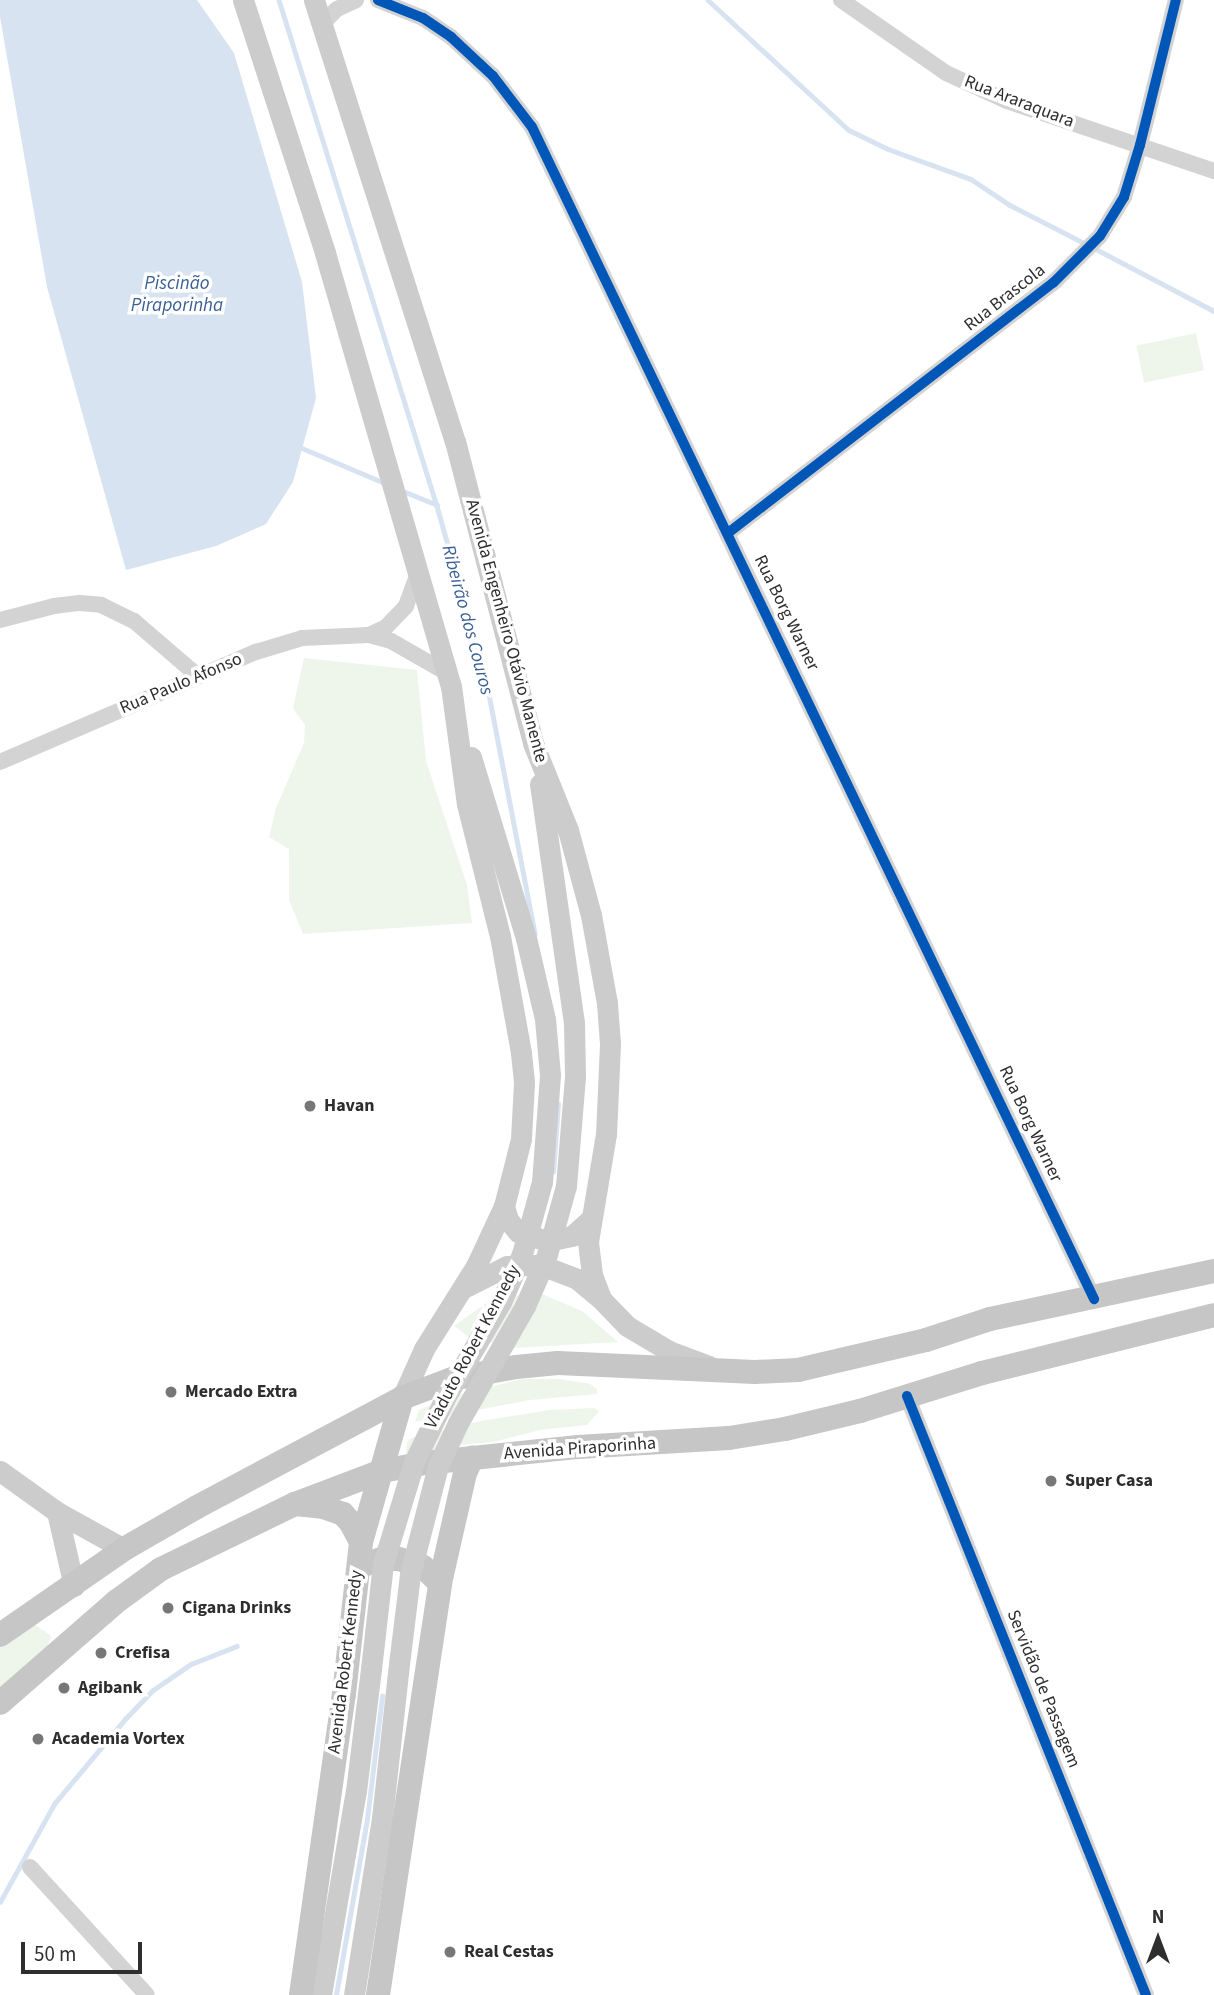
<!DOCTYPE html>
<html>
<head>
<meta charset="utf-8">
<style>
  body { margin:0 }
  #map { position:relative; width:1214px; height:1995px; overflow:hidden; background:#fff; font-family:"Source Sans 3",sans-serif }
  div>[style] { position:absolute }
  .green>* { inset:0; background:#eef5eb; transform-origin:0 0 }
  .water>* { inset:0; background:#d8e3f2 }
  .stream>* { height:4.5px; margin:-2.25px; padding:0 2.25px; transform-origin:2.25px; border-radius:2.25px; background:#d8e3f2 }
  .minor>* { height:16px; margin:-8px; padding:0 8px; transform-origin:8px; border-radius:8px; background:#d3d3d3 }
  .secondary>* { height:21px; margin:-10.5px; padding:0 10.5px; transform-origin:10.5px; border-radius:10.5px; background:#ccc }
  .primary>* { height:24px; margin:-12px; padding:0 12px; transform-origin:12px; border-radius:12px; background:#c6c6c6 }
  .secondary-bridge>* { height:21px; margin:-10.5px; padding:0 10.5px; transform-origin:10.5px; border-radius:10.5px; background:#ccc }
  .cycleway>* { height:10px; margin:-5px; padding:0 5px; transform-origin:5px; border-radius:5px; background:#0057b8 }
  .dots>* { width:19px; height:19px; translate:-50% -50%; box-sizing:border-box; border:4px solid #fff; border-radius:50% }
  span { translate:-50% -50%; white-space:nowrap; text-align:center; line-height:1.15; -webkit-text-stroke:7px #fff; paint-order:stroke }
  .street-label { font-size:18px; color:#2e2e2e }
  .poi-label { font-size:18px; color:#2e2e2e; font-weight:700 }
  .left { translate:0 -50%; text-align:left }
  .water-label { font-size:19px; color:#395f94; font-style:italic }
  .north { position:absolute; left:1123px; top:1904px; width:70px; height:70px; -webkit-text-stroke:5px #fff; paint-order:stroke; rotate:0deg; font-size:19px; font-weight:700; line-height:28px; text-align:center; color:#2e2e2e }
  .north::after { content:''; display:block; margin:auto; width:24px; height:32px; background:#2e2e2e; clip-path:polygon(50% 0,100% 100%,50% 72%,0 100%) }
  .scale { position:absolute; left:21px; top:1942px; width:121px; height:32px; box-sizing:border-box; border:4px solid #2e2e2e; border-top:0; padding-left:9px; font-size:21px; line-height:24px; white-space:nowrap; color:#2e2e2e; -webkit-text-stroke:5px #fff; paint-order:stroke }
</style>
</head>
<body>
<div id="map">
  <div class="green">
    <i style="left:1196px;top:333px;width:38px;height:61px;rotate:78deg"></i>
    <i style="clip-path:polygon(304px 658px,417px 670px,426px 761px,467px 885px,472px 923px,303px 934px,289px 900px,289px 849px,269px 837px,276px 808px,304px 743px,305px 725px,293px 708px)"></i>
    <i style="clip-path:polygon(542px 1294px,582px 1311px,618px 1342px,511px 1348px,469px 1337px,454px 1326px,485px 1304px,505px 1296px)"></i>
    <i style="clip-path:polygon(522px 1379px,560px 1379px,590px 1384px,597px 1389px,597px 1394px,530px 1400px,415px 1422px,419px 1410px,461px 1394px)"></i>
    <i style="clip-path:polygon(594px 1408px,599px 1411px,587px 1425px,540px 1430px,493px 1442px,458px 1445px,408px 1455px,406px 1453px,407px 1442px,411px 1438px,481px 1421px,549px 1410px)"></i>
    <i style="clip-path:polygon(34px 1624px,51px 1636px,44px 1659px,0 1694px,0 1646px)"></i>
  </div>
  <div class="water">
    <i style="clip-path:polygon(0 0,197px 0,234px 53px,302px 282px,316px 398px,293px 482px,266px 524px,216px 546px,126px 570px,47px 287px,0 17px)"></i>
  </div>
  <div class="stream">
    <i style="left:279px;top:0;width:530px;rotate:72.66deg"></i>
    <i style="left:437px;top:506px;width:185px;rotate:74.3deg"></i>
    <i style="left:487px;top:684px;width:254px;rotate:79.1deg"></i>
    <i style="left:708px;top:0;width:192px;rotate:42.7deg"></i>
    <i style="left:849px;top:130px;width:43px;rotate:26deg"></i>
    <i style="left:888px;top:149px;width:88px;rotate:19.9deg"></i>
    <i style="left:971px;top:179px;width:47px;rotate:33.7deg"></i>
    <i style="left:1010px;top:205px;width:85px;rotate:27.2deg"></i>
    <i style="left:1094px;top:248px;width:136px;rotate:27.7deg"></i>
    <i style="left:302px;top:448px;width:90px;rotate:22.9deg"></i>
    <i style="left:403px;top:491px;width:37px;rotate:22deg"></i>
    <i style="left:553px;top:1172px;width:68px;rotate:-85.8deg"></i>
    <i style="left:0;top:1902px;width:112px;rotate:-61.1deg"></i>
    <i style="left:54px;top:1804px;width:111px;rotate:-50.1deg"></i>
    <i style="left:125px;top:1719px;width:40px;rotate:-46deg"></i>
    <i style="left:153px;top:1690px;width:46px;rotate:-34.4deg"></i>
    <i style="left:191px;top:1664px;width:49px;rotate:-21.4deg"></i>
    <i style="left:336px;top:1995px;width:179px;rotate:-80deg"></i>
    <i style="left:367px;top:1819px;width:124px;rotate:-83deg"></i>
  </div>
  <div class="minor">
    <i style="left:378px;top:0;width:48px;rotate:21.8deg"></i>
    <i style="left:423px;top:18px;width:34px;rotate:34deg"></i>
    <i style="left:451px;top:37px;width:57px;rotate:42.9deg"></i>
    <i style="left:493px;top:76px;width:64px;rotate:52.6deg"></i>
    <i style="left:532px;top:127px;width:1300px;rotate:64.38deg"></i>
    <i style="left:841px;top:0;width:128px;rotate:34.8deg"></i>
    <i style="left:946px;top:73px;width:67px;rotate:24.7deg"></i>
    <i style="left:1007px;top:101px;width:219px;rotate:18.7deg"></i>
    <i style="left:322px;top:24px;width:21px;rotate:-45deg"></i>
    <i style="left:337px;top:9px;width:21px;rotate:-25deg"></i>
    <i style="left:728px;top:533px;width:410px;rotate:-37.6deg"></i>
    <i style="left:1053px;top:283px;width:66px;rotate:-45deg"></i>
    <i style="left:1100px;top:236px;width:46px;rotate:-58.4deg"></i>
    <i style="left:1124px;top:197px;width:54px;rotate:-72.9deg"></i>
    <i style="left:1140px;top:145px;width:149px;rotate:-76.1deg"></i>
    <i style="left:0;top:620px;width:56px;rotate:-14.5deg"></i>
    <i style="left:54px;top:606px;width:26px;rotate:-7deg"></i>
    <i style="left:80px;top:603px;width:21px;rotate:5deg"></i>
    <i style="left:101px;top:605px;width:37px;rotate:26deg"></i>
    <i style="left:134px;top:621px;width:84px;rotate:40.7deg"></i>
    <i style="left:369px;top:635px;width:19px;rotate:-25deg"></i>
    <i style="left:386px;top:627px;width:29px;rotate:-46deg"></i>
    <i style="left:406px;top:606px;width:33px;rotate:-70deg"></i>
    <i style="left:0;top:762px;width:279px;rotate:-23.3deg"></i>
    <i style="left:256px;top:652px;width:48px;rotate:-16.9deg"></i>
    <i style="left:302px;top:638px;width:67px;rotate:-2.6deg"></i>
    <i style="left:369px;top:635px;width:23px;rotate:15deg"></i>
    <i style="left:391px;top:641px;width:64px;rotate:29.7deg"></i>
    <i style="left:907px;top:1396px;width:645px;rotate:68.25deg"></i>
    <i style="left:30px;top:1867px;width:173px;rotate:47.6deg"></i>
  </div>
  <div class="secondary">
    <i style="left:243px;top:0;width:266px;rotate:72deg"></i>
    <i style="left:325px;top:253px;width:451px;rotate:73.8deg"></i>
    <i style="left:451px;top:686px;width:119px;rotate:82.3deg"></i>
    <i style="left:467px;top:804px;width:136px;rotate:76deg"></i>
    <i style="left:500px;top:936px;width:119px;rotate:79.8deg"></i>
    <i style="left:521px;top:1053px;width:30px;rotate:84deg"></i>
    <i style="left:524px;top:1083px;width:56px;rotate:93.1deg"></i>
    <i style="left:521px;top:1139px;width:69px;rotate:104.2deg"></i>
    <i style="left:504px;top:1206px;width:66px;rotate:115deg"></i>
    <i style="left:476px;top:1266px;width:98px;rotate:122.1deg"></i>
    <i style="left:424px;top:1349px;width:54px;rotate:114.2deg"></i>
    <i style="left:314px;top:0;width:463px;rotate:72.3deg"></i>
    <i style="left:455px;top:441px;width:312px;rotate:75.5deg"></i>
    <i style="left:533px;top:743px;width:94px;rotate:68.1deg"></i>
    <i style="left:568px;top:830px;width:88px;rotate:74.9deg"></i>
    <i style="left:591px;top:915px;width:89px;rotate:79.7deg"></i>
    <i style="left:607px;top:1003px;width:41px;rotate:85.8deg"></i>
    <i style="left:610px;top:1044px;width:90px;rotate:92.5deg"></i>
    <i style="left:606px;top:1134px;width:109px;rotate:99.5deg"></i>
    <i style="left:588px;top:1242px;width:33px;rotate:83deg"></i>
    <i style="left:592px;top:1275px;width:26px;rotate:69deg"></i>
    <i style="left:601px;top:1299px;width:37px;rotate:46deg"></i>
    <i style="left:627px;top:1326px;width:49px;rotate:30.8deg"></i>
    <i style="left:669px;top:1351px;width:43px;rotate:20.6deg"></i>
    <i style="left:471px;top:757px;width:189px;rotate:73.1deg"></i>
    <i style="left:526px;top:938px;width:83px;rotate:76.8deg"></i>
    <i style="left:545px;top:1019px;width:56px;rotate:84.9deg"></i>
    <i style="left:540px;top:784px;width:241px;rotate:81.9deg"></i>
    <i style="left:574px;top:1023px;width:54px;rotate:88.9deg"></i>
    <i style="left:504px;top:1206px;width:15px;rotate:74deg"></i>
    <i style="left:508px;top:1220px;width:16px;rotate:50deg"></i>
    <i style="left:518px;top:1232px;width:31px;rotate:17deg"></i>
    <i style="left:548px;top:1241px;width:25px;rotate:-12deg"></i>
    <i style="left:572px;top:1236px;width:25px;rotate:-42deg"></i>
    <i style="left:465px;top:1287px;width:47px;rotate:-26.6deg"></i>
    <i style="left:507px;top:1266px;width:34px;rotate:-2deg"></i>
    <i style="left:541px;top:1265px;width:39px;rotate:21deg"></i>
    <i style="left:577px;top:1279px;width:30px;rotate:40deg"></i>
    <i style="left:0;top:1471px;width:70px;rotate:35.7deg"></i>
    <i style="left:57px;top:1512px;width:77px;rotate:28.9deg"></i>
    <i style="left:57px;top:1512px;width:76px;rotate:77.1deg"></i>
    <i style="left:321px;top:1995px;width:207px;rotate:-80.3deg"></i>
    <i style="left:356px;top:1791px;width:123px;rotate:-83deg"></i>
    <i style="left:354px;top:1995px;width:179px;rotate:-81deg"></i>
    <i style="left:382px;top:1818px;width:163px;rotate:-83.7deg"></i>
  </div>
  <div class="primary">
    <i style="left:295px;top:1504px;width:28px;rotate:6deg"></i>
    <i style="left:323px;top:1507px;width:21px;rotate:19deg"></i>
    <i style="left:343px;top:1514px;width:12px;rotate:48deg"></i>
    <i style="left:351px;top:1523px;width:21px;rotate:62deg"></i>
    <i style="left:363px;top:1565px;width:19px;rotate:-18deg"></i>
    <i style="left:381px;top:1559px;width:18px"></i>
    <i style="left:399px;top:1559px;width:25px;rotate:18deg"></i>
    <i style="left:423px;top:1567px;width:23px;rotate:43deg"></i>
    <i style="left:0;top:1635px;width:151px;rotate:-34.7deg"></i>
    <i style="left:124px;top:1549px;width:84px;rotate:-29.9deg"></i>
    <i style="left:197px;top:1507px;width:232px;rotate:-28deg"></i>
    <i style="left:402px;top:1398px;width:53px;rotate:-20.8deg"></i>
    <i style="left:452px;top:1379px;width:65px;rotate:-10.6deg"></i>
    <i style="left:516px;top:1367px;width:42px;rotate:-5.4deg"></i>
    <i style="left:558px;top:1363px;width:197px;rotate:2.6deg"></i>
    <i style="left:755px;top:1372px;width:43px;rotate:-2.7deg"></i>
    <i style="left:798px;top:1370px;width:131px;rotate:-13.2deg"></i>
    <i style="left:926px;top:1340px;width:67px;rotate:-18.2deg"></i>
    <i style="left:990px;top:1319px;width:229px;rotate:-12.1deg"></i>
    <i style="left:0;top:1703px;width:155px;rotate:-41.1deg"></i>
    <i style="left:117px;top:1601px;width:54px;rotate:-36deg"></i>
    <i style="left:161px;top:1569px;width:149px;rotate:-25.9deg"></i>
    <i style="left:295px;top:1504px;width:93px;rotate:-20.8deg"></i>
    <i style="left:382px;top:1471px;width:44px;rotate:-10.5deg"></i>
    <i style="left:425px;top:1463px;width:154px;rotate:-6deg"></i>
    <i style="left:578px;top:1447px;width:151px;rotate:-3.4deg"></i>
    <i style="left:729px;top:1438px;width:57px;rotate:-9.1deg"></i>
    <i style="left:785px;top:1429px;width:77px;rotate:-13.5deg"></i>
    <i style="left:860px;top:1411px;width:128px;rotate:-17.3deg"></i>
    <i style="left:982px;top:1373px;width:239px;rotate:-14deg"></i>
    <i style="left:301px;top:1995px;width:304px;rotate:-81.9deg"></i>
    <i style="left:344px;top:1694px;width:153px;rotate:-83.6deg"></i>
    <i style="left:361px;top:1542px;width:150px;rotate:-74.1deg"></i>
    <i style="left:378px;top:1995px;width:417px;rotate:-81.4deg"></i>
    <i style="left:440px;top:1583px;width:113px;rotate:-77.2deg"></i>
    <i style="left:465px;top:1473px;width:17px;rotate:-65deg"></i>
  </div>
  <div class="secondary-bridge">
    <i style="left:400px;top:1656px;width:83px;rotate:-83deg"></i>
    <i style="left:410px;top:1574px;width:112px;rotate:-75.5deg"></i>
    <i style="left:438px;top:1466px;width:47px;rotate:-65.1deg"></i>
    <i style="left:458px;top:1423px;width:135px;rotate:-60.2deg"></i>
    <i style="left:525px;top:1306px;width:52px;rotate:-66.4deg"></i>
    <i style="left:546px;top:1258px;width:75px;rotate:-74.5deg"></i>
    <i style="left:566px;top:1186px;width:109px;rotate:-85.3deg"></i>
    <i style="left:371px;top:1669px;width:106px;rotate:-83.5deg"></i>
    <i style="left:383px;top:1564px;width:107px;rotate:-73.1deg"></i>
    <i style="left:414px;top:1462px;width:73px;rotate:-64.1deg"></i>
    <i style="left:446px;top:1396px;width:109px;rotate:-59.7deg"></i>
    <i style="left:501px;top:1302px;width:52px;rotate:-66.4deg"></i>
    <i style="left:522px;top:1254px;width:75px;rotate:-74.5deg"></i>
    <i style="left:542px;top:1182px;width:107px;rotate:-85.7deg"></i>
  </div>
  <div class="cycleway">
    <i style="left:378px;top:0;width:48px;rotate:21.8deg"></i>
    <i style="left:423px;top:18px;width:34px;rotate:34deg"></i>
    <i style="left:451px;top:37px;width:57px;rotate:42.9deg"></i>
    <i style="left:493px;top:76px;width:64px;rotate:52.6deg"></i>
    <i style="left:532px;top:127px;width:1300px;rotate:64.38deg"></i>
    <i style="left:728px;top:533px;width:410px;rotate:-37.6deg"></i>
    <i style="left:1053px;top:283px;width:66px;rotate:-45deg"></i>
    <i style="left:1100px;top:236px;width:46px;rotate:-58.4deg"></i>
    <i style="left:1124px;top:197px;width:54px;rotate:-72.9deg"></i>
    <i style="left:1140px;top:145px;width:149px;rotate:-76.1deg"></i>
    <i style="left:907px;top:1396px;width:645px;rotate:68.25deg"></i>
  </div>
  <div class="dots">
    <i style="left:310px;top:1106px;background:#777"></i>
    <i style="left:171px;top:1392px;background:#777"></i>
    <i style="left:1051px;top:1481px;background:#777"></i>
    <i style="left:168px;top:1608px;background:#777"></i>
    <i style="left:101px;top:1653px;background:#777"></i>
    <i style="left:64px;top:1688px;background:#777"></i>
    <i style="left:38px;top:1739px;background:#777"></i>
    <i style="left:450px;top:1952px;background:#777"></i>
  </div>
  <div class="street-label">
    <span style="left:1019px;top:102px;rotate:21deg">Rua Araraquara</span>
    <span style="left:1005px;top:298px;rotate:-38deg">Rua Brascola</span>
    <span style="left:786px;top:613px;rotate:64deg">Rua Borg Warner</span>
    <span style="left:506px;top:631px;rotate:75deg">Avenida Engenheiro Otávio Manente</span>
    <span style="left:181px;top:684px;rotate:-23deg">Rua Paulo Afonso</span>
    <span style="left:1030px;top:1124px;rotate:65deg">Rua Borg Warner</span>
    <span style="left:473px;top:1347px;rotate:-62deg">Viaduto Robert Kennedy</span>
    <span style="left:580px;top:1449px;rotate:-4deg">Avenida Piraporinha</span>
    <span style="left:346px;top:1662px;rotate:-83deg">Avenida Robert Kennedy</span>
    <span style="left:1043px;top:1689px;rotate:68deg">Servidão de Passagem</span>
  </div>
  <div class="poi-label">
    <span class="left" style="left:324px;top:1106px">Havan</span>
    <span class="left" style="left:185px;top:1392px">Mercado Extra</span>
    <span class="left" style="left:1065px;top:1481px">Super Casa</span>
    <span class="left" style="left:182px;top:1608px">Cigana Drinks</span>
    <span class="left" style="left:115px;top:1653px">Crefisa</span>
    <span class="left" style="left:78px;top:1688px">Agibank</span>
    <span class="left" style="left:52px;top:1739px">Academia Vortex</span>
    <span class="left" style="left:464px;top:1952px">Real Cestas</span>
  </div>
  <div class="water-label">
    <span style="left:177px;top:295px">Piscinão<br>Piraporinha</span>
    <span style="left:467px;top:620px;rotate:75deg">Ribeirão dos Couros</span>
  </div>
  <div class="north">N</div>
  <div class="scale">50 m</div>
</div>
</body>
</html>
